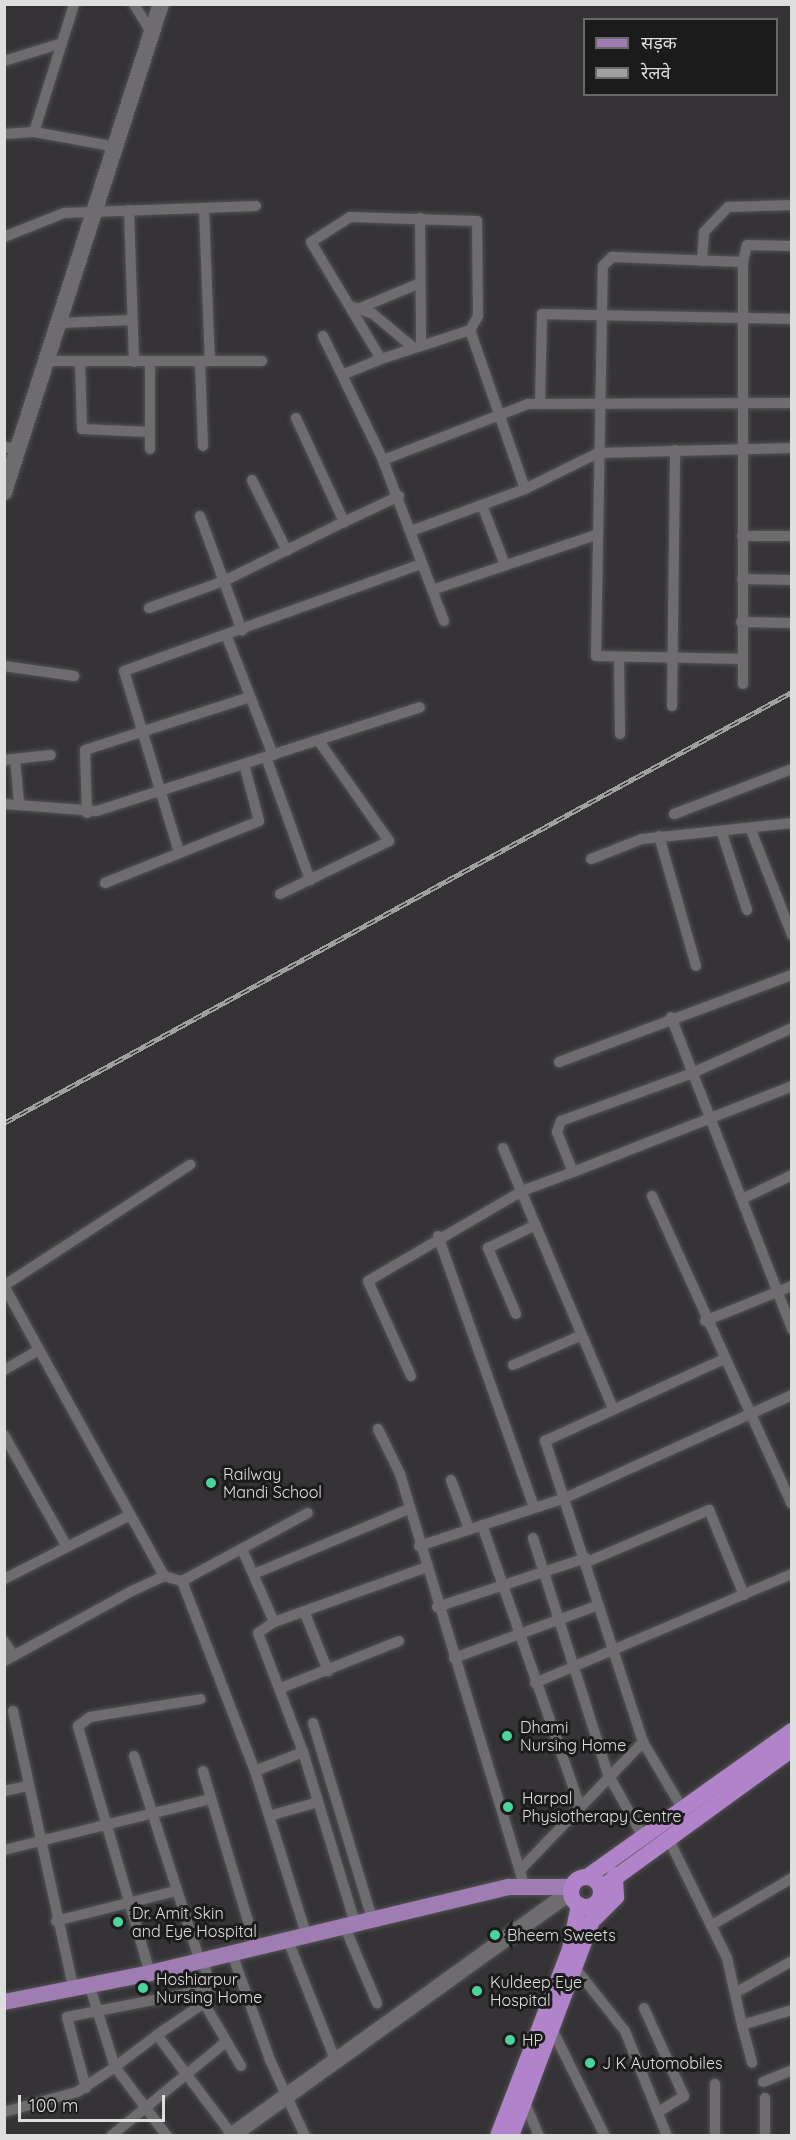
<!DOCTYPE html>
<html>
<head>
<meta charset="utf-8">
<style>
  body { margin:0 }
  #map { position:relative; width:796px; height:2140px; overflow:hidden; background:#353336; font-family:Quicksand,"Noto Sans Devanagari",sans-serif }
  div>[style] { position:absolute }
  .roads { filter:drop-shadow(0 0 2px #535253) drop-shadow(0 0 2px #535253) }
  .minor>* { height:10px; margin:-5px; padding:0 5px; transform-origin:5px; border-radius:5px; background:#6e6c6f }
  .secondary>* { height:16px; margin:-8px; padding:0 8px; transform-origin:8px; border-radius:8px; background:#6e6c6f }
  .primary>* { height:16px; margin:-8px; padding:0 8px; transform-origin:8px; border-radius:8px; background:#9f7db3 }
  .trunk>* { height:16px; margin:-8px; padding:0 8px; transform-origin:8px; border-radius:8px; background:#b083ca }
  .trunk>.ring { margin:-8px; padding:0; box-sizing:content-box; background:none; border:16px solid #b083ca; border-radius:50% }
  .rail>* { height:5px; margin-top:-2.5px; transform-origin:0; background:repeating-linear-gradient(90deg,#1c1b1c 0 9px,#a1a0a1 0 18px); box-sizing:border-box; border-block:2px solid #a1a0a1 }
  .dots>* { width:16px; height:16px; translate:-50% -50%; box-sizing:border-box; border:3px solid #1c1b1c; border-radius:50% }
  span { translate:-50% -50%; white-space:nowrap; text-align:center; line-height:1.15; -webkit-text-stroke:6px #1c1b1c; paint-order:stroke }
  .poi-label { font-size:16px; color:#dfdedf }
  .left { translate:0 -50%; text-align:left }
  .frame { position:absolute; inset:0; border:6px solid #dfdedf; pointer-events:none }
  .legend { position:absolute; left:583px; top:18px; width:195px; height:78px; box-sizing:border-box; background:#1c1b1c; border:2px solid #6a696a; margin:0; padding:8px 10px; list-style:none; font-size:18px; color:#dfdedf }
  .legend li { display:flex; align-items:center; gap:12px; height:30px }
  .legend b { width:30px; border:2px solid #6a696a }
  .scale { position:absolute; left:18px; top:2095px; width:147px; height:27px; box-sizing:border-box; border:3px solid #dfdedf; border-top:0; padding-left:8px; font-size:18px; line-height:21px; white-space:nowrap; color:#dfdedf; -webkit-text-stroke:4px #1c1b1c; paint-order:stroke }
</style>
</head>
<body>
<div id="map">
  <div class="roads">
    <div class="minor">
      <i style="left:134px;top:4px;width:33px;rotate:59deg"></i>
      <i style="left:4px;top:61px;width:61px;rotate:-17.2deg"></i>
      <i style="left:34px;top:132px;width:134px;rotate:-72.6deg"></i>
      <i style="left:4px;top:134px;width:30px;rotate:-4deg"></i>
      <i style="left:34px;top:132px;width:78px;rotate:10.3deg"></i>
      <i style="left:204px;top:208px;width:153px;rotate:87.8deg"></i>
      <i style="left:129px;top:210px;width:152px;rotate:88.1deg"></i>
      <i style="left:420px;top:218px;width:127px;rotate:89.5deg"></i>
      <i style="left:4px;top:237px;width:65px;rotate:-21.8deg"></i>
      <i style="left:64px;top:213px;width:192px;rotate:-2.1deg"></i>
      <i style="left:702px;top:261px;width:29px;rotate:-86deg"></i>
      <i style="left:704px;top:232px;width:35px;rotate:-46deg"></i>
      <i style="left:728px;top:207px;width:64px;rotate:-1.8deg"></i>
      <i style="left:743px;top:262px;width:17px;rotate:-77deg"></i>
      <i style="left:747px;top:245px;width:45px;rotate:1.3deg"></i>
      <i style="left:350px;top:306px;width:24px;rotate:19deg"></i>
      <i style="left:373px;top:314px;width:53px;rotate:39.7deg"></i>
      <i style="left:360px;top:308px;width:65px;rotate:-22.6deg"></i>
      <i style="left:60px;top:323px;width:71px;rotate:-2.4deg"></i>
      <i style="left:470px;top:330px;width:16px;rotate:-60deg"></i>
      <i style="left:478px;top:316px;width:95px;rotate:-90.6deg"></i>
      <i style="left:477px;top:221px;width:127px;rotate:-178.2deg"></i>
      <i style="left:350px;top:217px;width:46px;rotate:147.3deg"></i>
      <i style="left:311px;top:242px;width:136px;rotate:59.1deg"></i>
      <i style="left:381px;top:359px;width:94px;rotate:-18deg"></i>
      <i style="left:470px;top:330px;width:168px;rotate:70.9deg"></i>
      <i style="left:323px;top:336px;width:43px;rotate:64deg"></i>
      <i style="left:381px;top:359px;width:42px;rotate:157.7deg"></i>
      <i style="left:342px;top:375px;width:94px;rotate:64.2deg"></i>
      <i style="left:47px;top:361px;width:215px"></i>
      <i style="left:80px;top:361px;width:68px;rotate:88.3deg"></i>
      <i style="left:82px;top:429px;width:68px;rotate:2.5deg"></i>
      <i style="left:200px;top:361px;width:85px;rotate:88deg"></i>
      <i style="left:150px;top:362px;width:87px;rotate:90deg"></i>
      <i style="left:540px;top:403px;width:89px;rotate:-88.7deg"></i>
      <i style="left:542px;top:314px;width:250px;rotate:1.1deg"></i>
      <i style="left:296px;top:418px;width:115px;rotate:65.2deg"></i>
      <i style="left:344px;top:522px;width:61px;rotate:-25.3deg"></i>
      <i style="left:4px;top:447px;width:14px;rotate:8deg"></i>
      <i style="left:252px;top:480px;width:79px;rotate:63.8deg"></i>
      <i style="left:482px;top:505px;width:64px;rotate:69deg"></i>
      <i style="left:200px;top:516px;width:122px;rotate:69.9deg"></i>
      <i style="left:411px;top:531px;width:121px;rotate:-20.2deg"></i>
      <i style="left:525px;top:489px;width:81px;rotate:-26.3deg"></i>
      <i style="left:598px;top:453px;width:194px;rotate:-1.5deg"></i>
      <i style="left:742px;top:536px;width:50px"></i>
      <i style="left:742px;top:579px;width:50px;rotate:1.1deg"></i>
      <i style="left:432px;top:590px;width:172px;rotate:-18.6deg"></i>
      <i style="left:149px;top:608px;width:80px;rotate:-19.8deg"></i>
      <i style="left:224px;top:581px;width:134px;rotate:-26.2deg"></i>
      <i style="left:444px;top:621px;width:172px;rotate:-110.8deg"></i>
      <i style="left:383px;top:460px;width:155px;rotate:-21.1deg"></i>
      <i style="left:528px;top:404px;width:264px;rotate:-0.2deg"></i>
      <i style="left:741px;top:622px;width:51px;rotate:1.1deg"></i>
      <i style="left:227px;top:637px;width:127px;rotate:68.7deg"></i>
      <i style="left:743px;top:659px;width:147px;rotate:-178.8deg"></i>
      <i style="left:596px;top:656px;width:390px;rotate:-89deg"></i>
      <i style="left:603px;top:266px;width:13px;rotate:-45deg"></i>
      <i style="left:612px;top:257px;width:131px;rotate:2.2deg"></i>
      <i style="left:743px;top:262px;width:422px;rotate:90deg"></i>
      <i style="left:619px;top:660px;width:74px;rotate:89.2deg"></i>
      <i style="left:4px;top:666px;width:71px;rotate:8.1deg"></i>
      <i style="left:672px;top:706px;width:256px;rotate:-89.3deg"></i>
      <i style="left:266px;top:757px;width:131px;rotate:70.3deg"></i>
      <i style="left:15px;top:759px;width:44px;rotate:84.8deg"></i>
      <i style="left:4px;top:760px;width:47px;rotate:-6.1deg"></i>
      <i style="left:4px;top:804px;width:93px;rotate:4.3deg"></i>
      <i style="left:97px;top:811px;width:339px;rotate:-17.8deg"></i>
      <i style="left:87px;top:813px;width:63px;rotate:-91.8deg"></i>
      <i style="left:85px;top:750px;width:173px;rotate:-17.8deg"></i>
      <i style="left:674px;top:814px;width:126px;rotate:-20.9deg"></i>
      <i style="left:751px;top:830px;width:113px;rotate:68.7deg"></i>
      <i style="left:722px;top:833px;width:81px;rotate:72deg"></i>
      <i style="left:659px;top:836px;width:135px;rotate:74.1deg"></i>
      <i style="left:179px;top:852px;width:189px;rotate:-106.9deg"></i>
      <i style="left:124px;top:671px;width:317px;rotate:-19.8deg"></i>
      <i style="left:591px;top:859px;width:55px;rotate:-21.4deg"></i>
      <i style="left:642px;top:839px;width:151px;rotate:-6.1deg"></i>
      <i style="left:105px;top:883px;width:166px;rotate:-21.9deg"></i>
      <i style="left:259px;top:821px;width:59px;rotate:-104.7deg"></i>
      <i style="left:280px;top:894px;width:121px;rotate:-25.9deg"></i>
      <i style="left:389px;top:841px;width:123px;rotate:-125.1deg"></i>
      <i style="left:671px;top:1017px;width:335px;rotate:68.8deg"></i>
      <i style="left:792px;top:1028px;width:112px;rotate:155.7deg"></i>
      <i style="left:690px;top:1074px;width:137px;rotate:160deg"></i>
      <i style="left:561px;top:1121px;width:12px;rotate:110deg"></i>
      <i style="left:557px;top:1132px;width:43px;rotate:68.2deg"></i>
      <i style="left:573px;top:1172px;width:235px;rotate:-21.4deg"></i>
      <i style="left:559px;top:1062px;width:249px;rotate:-20.5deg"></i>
      <i style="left:503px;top:1148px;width:283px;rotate:67.1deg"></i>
      <i style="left:652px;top:1196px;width:338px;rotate:65.6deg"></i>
      <i style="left:742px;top:1199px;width:55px;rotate:-25.6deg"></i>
      <i style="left:438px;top:1236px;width:288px;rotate:70.5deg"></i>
      <i style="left:5px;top:1285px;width:221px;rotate:-33deg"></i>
      <i style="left:4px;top:1286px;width:331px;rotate:61.1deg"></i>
      <i style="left:516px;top:1314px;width:72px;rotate:-113deg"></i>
      <i style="left:488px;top:1248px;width:53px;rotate:-25.6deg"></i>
      <i style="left:705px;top:1321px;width:94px;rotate:-21.9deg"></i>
      <i style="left:513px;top:1365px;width:75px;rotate:-23.5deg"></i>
      <i style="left:4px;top:1370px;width:40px;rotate:-29.7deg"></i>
      <i style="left:411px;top:1376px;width:104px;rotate:-114.4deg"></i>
      <i style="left:368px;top:1281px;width:178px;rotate:-30.3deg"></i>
      <i style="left:522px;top:1191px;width:54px;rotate:-20.4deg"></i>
      <i style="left:378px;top:1429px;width:50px;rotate:63.9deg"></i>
      <i style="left:400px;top:1474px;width:430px;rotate:73.2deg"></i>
      <i style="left:4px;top:1435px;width:126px;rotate:60.6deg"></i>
      <i style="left:451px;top:1480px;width:52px;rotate:69.8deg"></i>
      <i style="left:482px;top:1525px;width:295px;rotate:70.8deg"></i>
      <i style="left:533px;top:1538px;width:248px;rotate:72.4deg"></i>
      <i style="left:608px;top:1774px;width:72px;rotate:60.9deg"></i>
      <i style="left:419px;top:1546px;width:154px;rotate:-18.2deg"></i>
      <i style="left:565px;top:1498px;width:249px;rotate:-24.4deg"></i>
      <i style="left:242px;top:1549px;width:80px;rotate:66.3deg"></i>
      <i style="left:587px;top:1562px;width:133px;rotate:-23.1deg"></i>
      <i style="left:709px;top:1510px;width:92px;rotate:67.6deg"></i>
      <i style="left:254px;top:1574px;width:168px;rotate:-22.8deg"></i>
      <i style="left:4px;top:1579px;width:141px;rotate:-26.9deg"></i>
      <i style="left:182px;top:1581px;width:204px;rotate:69deg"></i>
      <i style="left:255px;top:1771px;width:171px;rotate:72.6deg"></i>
      <i style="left:437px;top:1607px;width:157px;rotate:-18.2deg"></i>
      <i style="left:304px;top:1611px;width:65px;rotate:68.2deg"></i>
      <i style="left:4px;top:1641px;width:18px;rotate:56deg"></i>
      <i style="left:454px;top:1658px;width:154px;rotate:-20.1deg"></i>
      <i style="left:4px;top:1661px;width:146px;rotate:-28.7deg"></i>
      <i style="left:132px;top:1591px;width:35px;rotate:-25deg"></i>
      <i style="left:164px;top:1576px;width:19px;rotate:16deg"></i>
      <i style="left:182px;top:1581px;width:143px;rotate:-28.4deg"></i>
      <i style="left:535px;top:1683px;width:279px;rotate:-23deg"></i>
      <i style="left:281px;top:1688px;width:127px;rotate:-21.7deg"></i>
      <i style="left:13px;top:1711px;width:282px;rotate:77.7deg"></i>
      <i style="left:313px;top:1723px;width:204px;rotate:73.2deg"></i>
      <i style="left:134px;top:1756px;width:213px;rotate:72.2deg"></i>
      <i style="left:203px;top:1771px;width:181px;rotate:73.3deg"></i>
      <i style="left:255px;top:1771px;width:52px;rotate:-21.6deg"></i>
      <i style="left:4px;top:1791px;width:24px;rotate:-12deg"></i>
      <i style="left:682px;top:1808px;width:77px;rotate:-120.6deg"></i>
      <i style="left:643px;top:1742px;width:317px;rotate:-108deg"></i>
      <i style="left:545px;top:1441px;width:195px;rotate:-24.6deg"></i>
      <i style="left:269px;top:1816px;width:51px;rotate:-15.9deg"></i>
      <i style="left:667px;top:1836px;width:136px;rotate:63.8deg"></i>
      <i style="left:727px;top:1958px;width:69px;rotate:77.4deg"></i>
      <i style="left:742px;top:2025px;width:52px;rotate:-16.7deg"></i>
      <i style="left:4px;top:1850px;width:212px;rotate:-13.9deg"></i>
      <i style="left:520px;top:1870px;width:178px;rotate:-46.1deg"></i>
      <i style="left:56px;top:1921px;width:123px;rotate:-14.1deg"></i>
      <i style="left:355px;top:1923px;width:179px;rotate:-106.9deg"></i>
      <i style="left:303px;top:1752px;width:127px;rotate:-110.7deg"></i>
      <i style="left:258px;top:1633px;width:19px;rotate:-35deg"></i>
      <i style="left:274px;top:1622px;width:159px;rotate:-19.8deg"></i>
      <i style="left:344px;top:1925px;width:85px;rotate:67.1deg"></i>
      <i style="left:712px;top:1925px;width:93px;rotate:-30.4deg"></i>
      <i style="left:287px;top:1938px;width:133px;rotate:68.4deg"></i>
      <i style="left:231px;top:1951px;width:116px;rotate:70.3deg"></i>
      <i style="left:270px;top:2060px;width:84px;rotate:65.3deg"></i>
      <i style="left:576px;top:1969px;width:79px;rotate:51.7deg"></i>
      <i style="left:625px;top:2031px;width:113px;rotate:68.2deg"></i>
      <i style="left:150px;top:1973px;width:257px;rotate:-106.3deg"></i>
      <i style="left:78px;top:1726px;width:15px;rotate:-37deg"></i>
      <i style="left:90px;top:1717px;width:112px;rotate:-9.2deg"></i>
      <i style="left:735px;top:1993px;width:65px;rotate:-29.3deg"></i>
      <i style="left:644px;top:2008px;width:97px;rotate:65.6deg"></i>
      <i style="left:684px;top:2096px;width:28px;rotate:148deg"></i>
      <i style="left:742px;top:2025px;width:39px;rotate:75deg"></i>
      <i style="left:553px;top:2031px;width:117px;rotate:63.7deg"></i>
      <i style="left:157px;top:2035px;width:57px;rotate:-34.2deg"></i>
      <i style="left:204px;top:2003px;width:73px;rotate:59.6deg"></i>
      <i style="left:763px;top:2082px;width:31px;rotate:-22deg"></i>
      <i style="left:715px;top:2084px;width:52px;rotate:90deg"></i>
      <i style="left:86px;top:2088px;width:73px;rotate:-105deg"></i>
      <i style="left:67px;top:2017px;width:146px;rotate:-11.1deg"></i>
      <i style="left:210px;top:1989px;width:32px;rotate:-103deg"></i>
      <i style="left:765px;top:2098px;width:38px;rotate:90deg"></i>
      <i style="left:525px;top:2103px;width:36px;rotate:67deg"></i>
      <i style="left:4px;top:2112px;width:76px;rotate:-15.3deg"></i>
      <i style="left:77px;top:2092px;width:45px;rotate:-33.3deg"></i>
      <i style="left:115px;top:2067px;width:87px;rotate:-107.4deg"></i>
      <i style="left:111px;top:2136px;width:149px;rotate:-39.3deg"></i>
      <i style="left:167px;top:2136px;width:86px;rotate:-127deg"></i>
      <i style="left:115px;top:2067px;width:53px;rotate:-37.3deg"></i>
      <i style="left:157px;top:2035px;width:125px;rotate:53.1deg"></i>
    </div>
    <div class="secondary">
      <i style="left:4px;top:492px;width:513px;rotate:-72.17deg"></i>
      <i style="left:231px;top:2136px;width:418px;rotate:-35.7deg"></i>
    </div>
    <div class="primary">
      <i style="left:4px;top:2002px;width:149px;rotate:-11.2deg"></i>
      <i style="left:150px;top:1973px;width:369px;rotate:-13.5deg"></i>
      <i style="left:509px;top:1887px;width:63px"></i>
    </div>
    <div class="trunk">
      <i class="ring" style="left:571px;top:1877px;width:14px;height:14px"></i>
      <i style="left:587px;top:1877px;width:252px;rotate:-35.5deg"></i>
      <i style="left:601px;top:1888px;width:236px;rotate:-36deg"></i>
      <i style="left:595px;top:1918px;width:30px;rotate:-45deg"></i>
      <i style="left:616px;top:1897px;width:22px;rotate:-93deg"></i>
      <i style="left:498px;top:2136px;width:200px;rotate:-68.9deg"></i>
      <i style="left:570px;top:1949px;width:45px;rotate:-78.4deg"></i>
      <i style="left:511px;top:2136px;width:250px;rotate:-69.4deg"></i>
    </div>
  </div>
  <div class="rail">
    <i style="left:4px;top:1123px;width:898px;rotate:-28.68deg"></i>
  </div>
  <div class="dots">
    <i style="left:211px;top:1483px;background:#4bd49b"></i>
    <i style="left:507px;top:1736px;background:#4bd49b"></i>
    <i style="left:508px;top:1807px;background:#4bd49b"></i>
    <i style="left:118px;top:1922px;background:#4bd49b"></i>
    <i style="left:495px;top:1935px;background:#4bd49b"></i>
    <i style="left:143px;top:1988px;background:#4bd49b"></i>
    <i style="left:477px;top:1991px;background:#4bd49b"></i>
    <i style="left:510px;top:2040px;background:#4bd49b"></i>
    <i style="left:590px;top:2063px;background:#4bd49b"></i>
  </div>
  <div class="poi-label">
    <span class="left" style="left:223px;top:1483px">Railway<br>Mandi School</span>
    <span class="left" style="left:520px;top:1736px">Dhami<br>Nursing Home</span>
    <span class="left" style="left:522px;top:1807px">Harpal<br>Physiotherapy Centre</span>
    <span class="left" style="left:132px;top:1922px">Dr. Amit Skin<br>and Eye Hospital</span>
    <span class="left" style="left:507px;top:1935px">Bheem Sweets</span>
    <span class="left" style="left:156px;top:1988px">Hoshiarpur<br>Nursing Home</span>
    <span class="left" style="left:490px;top:1991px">Kuldeep Eye<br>Hospital</span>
    <span class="left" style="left:522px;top:2040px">HP</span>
    <span class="left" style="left:602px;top:2063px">J K Automobiles</span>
  </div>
  <div class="frame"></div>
  <ul class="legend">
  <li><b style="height:8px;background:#9f7db3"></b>सड़क</li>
  <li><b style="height:8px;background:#a1a0a1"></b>रेलवे</li>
  </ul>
  <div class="scale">100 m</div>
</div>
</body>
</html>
